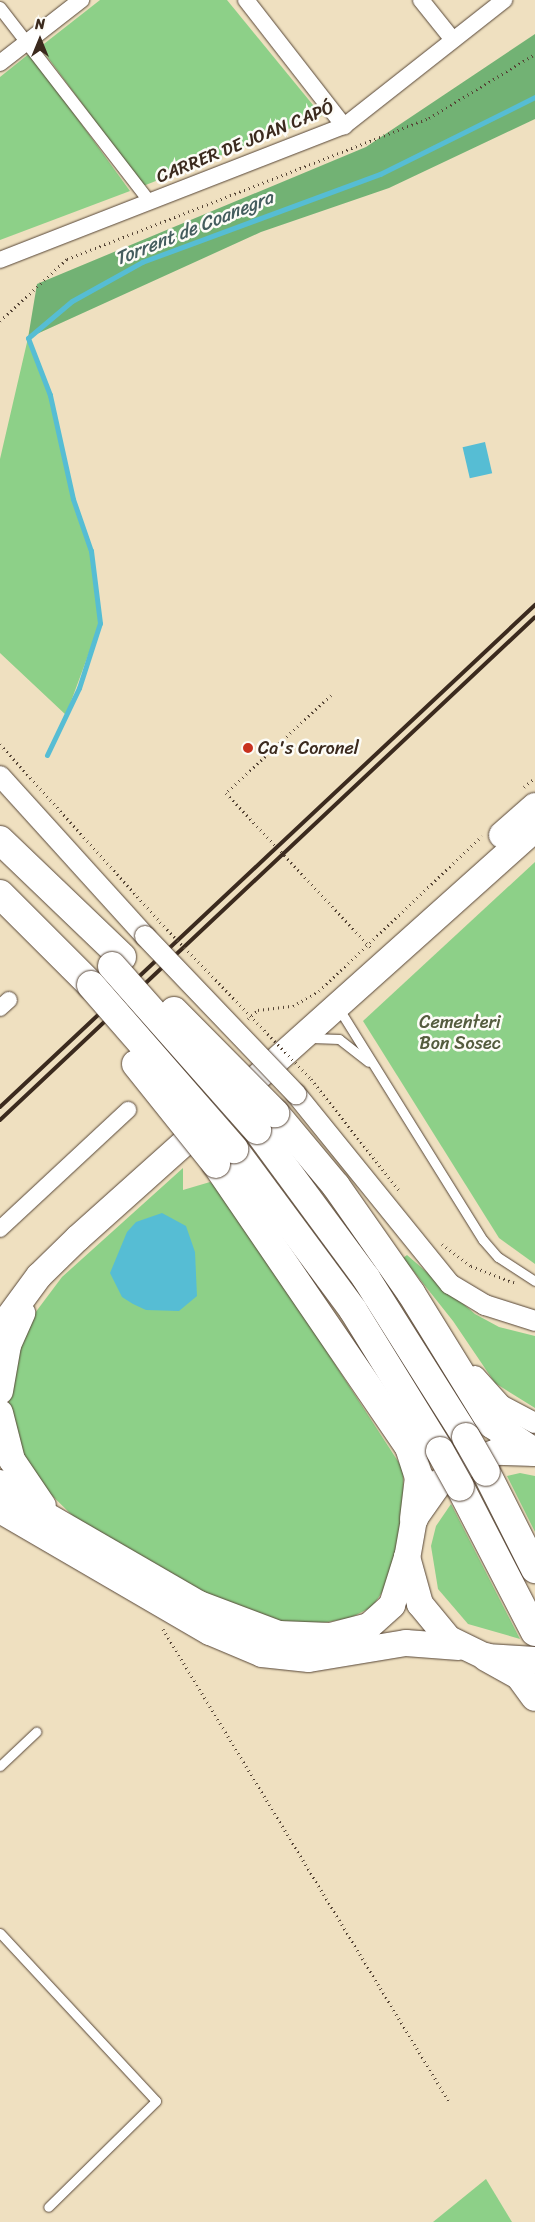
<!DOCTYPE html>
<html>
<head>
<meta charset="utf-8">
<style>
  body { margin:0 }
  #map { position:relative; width:535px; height:2222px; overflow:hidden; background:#efe0c0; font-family:Sriracha,sans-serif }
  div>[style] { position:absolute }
  .green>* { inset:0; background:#8dd088 }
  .forest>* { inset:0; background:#72b274 }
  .water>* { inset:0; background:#56bdd4; transform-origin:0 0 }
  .stream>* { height:5px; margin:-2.5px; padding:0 2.5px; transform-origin:2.5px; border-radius:2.5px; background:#56bdd4 }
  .path>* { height:3px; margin-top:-1.5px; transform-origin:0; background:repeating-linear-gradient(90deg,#564536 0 1px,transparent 0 5px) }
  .roads { filter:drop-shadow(0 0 1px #564536) drop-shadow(0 0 1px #564536) }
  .service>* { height:9px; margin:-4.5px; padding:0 4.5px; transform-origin:4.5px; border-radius:4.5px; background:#fff }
  .pedestrian>* { height:12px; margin:-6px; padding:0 6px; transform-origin:6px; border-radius:6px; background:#fff }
  .minor>* { height:16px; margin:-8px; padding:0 8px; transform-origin:8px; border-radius:8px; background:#fff }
  .tertiary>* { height:20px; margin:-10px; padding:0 10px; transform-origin:10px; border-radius:10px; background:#fff }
  .primary>* { height:26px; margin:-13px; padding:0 13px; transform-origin:13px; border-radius:13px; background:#fff }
  .trunk>* { height:28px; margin:-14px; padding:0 14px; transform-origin:14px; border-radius:14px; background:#fff }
  .rail>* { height:4px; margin:-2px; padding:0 2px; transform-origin:2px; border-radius:2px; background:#3b2a1e }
  .path-bridge>* { height:3px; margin-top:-1.5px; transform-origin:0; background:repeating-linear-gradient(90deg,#564536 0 1px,transparent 0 5px) }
  .bridges { filter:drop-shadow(0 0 1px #564536) drop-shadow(0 0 1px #564536) }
  .tertiary-bridge>* { height:20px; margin:-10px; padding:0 10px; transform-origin:10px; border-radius:10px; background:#fff }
  .trunk-bridge>* { height:28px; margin:-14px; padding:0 14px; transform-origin:14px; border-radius:14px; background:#fff }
  .dots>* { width:14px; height:14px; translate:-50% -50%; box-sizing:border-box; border:2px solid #fdfcf7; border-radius:50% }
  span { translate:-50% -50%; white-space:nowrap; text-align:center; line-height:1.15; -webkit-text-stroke:5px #fdfcf7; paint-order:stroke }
  .street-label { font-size:18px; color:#3b2a1e }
  .poi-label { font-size:18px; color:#3b2a1e }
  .left { translate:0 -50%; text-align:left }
  .park-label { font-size:18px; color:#545c3e }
  .water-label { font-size:19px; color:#445d5e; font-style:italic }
  .north { position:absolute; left:15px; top:15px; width:50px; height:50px; -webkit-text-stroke:4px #fdfcf7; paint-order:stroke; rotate:0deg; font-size:14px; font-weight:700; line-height:20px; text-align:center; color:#3b2a1e }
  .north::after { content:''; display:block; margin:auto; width:18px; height:22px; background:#3b2a1e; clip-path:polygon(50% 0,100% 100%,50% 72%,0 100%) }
</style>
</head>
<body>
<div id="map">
  <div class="green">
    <i style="clip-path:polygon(100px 0,227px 0,322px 116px,143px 186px,40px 47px)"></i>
    <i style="clip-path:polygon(30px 53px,130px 191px,0 240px,0 77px)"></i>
    <i style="clip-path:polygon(28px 338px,50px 395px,73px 499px,91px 551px,100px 623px,66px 715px,0 653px,0 459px)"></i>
    <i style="clip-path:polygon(535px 862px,535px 1264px,499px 1238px,363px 1021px)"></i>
    <i style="clip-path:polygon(183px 1168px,183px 1190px,210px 1182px,224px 1193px,403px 1469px,404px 1505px,390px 1581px,372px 1607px,350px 1618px,322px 1623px,277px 1622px,221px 1602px,78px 1521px,30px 1474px,9px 1408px,9px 1388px,26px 1325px,62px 1277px)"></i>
    <i style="clip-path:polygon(407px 1255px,475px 1314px,499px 1327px,535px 1336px,535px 1408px,495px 1383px,453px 1321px,403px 1258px)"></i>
    <i style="clip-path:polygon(520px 1473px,535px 1476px,535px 1532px,507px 1476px)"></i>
    <i style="clip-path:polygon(451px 1504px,520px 1639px,468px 1624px,438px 1589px,431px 1546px,436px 1526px)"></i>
    <i style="clip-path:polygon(486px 2179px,512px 2222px,433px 2222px)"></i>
  </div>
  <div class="forest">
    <i style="clip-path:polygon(535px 34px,535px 119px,389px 188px,261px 232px,28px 338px,37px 284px,366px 147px)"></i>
  </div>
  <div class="water">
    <i style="left:485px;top:442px;width:32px;height:23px;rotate:77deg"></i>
    <i style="clip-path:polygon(162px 1213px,186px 1226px,195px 1252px,197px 1296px,179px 1311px,146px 1310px,133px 1304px,122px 1297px,110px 1273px,127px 1232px,136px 1222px)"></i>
  </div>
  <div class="stream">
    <i style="left:47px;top:755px;width:74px;rotate:-64.5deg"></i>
    <i style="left:79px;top:688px;width:68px;rotate:-72.1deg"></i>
    <i style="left:100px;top:623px;width:73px;rotate:-97.1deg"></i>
    <i style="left:91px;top:551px;width:55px;rotate:-109.1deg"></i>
    <i style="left:73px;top:499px;width:107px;rotate:-102.5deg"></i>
    <i style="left:50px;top:395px;width:61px;rotate:-111.1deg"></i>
    <i style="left:28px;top:338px;width:57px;rotate:-40.1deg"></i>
    <i style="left:72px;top:301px;width:80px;rotate:-29.1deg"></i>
    <i style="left:142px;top:262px;width:254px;rotate:-20.3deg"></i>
    <i style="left:380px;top:174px;width:173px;rotate:-26.4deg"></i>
  </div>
  <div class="path">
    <i style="left:0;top:321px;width:91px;rotate:-42.8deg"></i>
    <i style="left:67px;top:259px;width:388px;rotate:-21.3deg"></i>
    <i style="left:429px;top:118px;width:124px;rotate:-31.1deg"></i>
    <i style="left:331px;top:695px;width:144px;rotate:137deg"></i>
    <i style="left:226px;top:793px;width:212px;rotate:46.9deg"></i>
    <i style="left:0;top:744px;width:239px;rotate:48deg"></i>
    <i style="left:524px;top:787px;width:14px;rotate:-39deg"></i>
    <i style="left:248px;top:1019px;width:13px;rotate:-42deg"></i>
    <i style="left:258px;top:1010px;width:35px;rotate:-7deg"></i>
    <i style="left:293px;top:1006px;width:30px;rotate:-30deg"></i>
    <i style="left:319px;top:991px;width:225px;rotate:-43.6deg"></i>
    <i style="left:311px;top:1079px;width:142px;rotate:51.6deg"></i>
    <i style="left:442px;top:1244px;width:36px;rotate:37deg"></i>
    <i style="left:471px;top:1266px;width:47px;rotate:21.1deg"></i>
    <i style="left:163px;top:1629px;width:554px;rotate:58.81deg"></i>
  </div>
  <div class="roads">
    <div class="service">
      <i style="left:339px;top:1009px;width:272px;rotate:58.1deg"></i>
      <i style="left:483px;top:1240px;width:23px;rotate:49deg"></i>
      <i style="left:498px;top:1257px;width:44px;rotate:33deg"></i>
      <i style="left:312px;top:1038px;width:27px;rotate:2deg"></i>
      <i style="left:339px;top:1039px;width:37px;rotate:38deg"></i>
      <i style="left:0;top:1766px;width:50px;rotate:-43.4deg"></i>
      <i style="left:0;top:1933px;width:229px;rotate:47.1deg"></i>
      <i style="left:156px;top:2101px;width:151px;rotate:135.5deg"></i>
    </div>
    <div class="pedestrian">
      <i style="left:0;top:8px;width:245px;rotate:52.3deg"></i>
    </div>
    <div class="minor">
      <i style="left:246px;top:0;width:160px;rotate:52.1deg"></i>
      <i style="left:421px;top:0;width:51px;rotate:51.3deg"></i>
      <i style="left:0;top:63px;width:103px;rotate:-37.9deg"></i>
      <i style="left:0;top:260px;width:369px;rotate:-21.3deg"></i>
      <i style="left:344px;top:126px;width:204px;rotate:-38.2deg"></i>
      <i style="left:0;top:1008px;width:12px;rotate:-42deg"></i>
      <i style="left:0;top:1229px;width:175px;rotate:-42.9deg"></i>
    </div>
    <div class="tertiary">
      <i style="left:0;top:776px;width:216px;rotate:47.8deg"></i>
      <i style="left:296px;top:1094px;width:245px;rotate:51deg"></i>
      <i style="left:450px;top:1284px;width:41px;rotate:31deg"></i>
      <i style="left:485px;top:1305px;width:52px;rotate:17.7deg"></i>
      <i style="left:475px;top:1376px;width:39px;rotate:48deg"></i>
      <i style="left:501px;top:1405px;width:38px;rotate:28deg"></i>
    </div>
    <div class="primary">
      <i style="left:502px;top:835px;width:44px;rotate:-41.3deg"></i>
      <i style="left:0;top:1329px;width:66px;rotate:-53.7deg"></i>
      <i style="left:39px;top:1276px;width:54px;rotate:-44.3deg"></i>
      <i style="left:78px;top:1238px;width:613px;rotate:-41.83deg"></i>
      <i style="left:0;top:1391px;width:47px;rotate:-80.1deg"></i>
      <i style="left:8px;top:1345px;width:35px;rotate:-66deg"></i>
      <i style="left:0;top:1413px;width:49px;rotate:75.7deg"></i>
      <i style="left:12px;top:1460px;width:55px;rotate:56deg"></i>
      <i style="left:535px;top:1453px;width:38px;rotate:-178deg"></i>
      <i style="left:497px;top:1452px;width:29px;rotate:160deg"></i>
      <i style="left:470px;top:1462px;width:36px;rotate:146deg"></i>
      <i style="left:440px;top:1482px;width:45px;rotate:125.1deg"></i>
      <i style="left:414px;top:1519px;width:39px;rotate:100deg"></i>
      <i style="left:407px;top:1557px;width:49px;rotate:74.5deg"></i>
      <i style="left:420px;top:1604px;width:45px;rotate:50.4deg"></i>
      <i style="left:449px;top:1639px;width:41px;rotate:25.9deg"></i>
      <i style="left:486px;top:1657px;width:49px;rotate:3.5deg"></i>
      <i style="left:0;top:1483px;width:30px;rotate:40deg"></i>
      <i style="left:23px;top:1502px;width:203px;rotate:30.1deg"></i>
      <i style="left:199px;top:1604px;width:85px;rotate:20.6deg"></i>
      <i style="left:279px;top:1634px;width:51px;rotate:2.2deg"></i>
      <i style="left:330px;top:1636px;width:40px;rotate:-14.4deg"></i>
      <i style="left:369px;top:1626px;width:31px;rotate:-42deg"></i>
      <i style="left:392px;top:1605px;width:50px;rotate:-72.6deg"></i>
      <i style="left:0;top:1510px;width:243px;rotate:30.2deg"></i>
      <i style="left:210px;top:1632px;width:56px;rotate:22.9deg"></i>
      <i style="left:262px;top:1654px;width:47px;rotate:6.1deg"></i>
      <i style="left:309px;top:1659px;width:98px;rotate:-9.4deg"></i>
      <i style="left:406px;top:1643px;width:53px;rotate:4.3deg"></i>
    </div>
    <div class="trunk">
      <i style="left:0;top:840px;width:169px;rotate:43.8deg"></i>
      <i style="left:0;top:894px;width:129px;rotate:45deg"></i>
      <i style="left:275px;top:1113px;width:95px;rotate:50.1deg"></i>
      <i style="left:336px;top:1186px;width:131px;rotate:55deg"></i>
      <i style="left:411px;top:1293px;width:154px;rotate:58.3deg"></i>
      <i style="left:492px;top:1424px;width:50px;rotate:33.7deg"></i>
      <i style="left:257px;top:1130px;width:184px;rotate:53.6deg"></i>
      <i style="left:366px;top:1278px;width:188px;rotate:57.8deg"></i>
      <i style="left:234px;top:1149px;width:200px;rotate:53.5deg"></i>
      <i style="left:353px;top:1310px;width:166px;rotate:58.3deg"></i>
      <i style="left:216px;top:1164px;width:343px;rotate:55.7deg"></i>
      <i style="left:409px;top:1447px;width:32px;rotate:72deg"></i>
      <i style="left:419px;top:1477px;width:42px;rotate:96.8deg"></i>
      <i style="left:486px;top:1472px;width:109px;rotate:63.2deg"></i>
      <i style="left:460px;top:1487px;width:163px;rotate:62.7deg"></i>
      <i style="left:486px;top:1657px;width:38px;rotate:29deg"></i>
      <i style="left:519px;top:1675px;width:27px;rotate:54deg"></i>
    </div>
  </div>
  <div class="rail">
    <i style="left:0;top:1107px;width:734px;rotate:-43.18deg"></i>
    <i style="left:0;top:1120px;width:734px;rotate:-43.23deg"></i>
  </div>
  <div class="path-bridge">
    <i style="left:160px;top:922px;width:218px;rotate:46.1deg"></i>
  </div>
  <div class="bridges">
    <div class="tertiary-bridge">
      <i style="left:145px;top:936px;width:219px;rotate:46.3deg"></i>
    </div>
    <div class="trunk-bridge">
      <i style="left:112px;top:966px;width:219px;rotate:48.5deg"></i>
      <i style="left:91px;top:985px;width:218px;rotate:48.9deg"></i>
      <i style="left:174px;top:1011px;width:144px;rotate:45.3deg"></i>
      <i style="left:136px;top:1064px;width:128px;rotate:51.3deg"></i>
      <i style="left:466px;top:1437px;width:40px;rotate:60.3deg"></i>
      <i style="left:440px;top:1451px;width:41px;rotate:60.9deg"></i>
    </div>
  </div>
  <div class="dots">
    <i style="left:248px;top:748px;background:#c8321e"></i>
  </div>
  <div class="street-label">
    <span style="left:245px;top:142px;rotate:-22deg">CARRER DE JOAN CAPÓ</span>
  </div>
  <div class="poi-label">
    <span class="left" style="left:258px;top:748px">Ca's Coronel</span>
  </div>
  <div class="park-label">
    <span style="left:460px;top:1033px">Cementeri<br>Bon Sosec</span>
  </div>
  <div class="water-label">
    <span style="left:194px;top:228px;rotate:-22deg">Torrent de Coanegra</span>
  </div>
  <div class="north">N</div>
</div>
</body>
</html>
